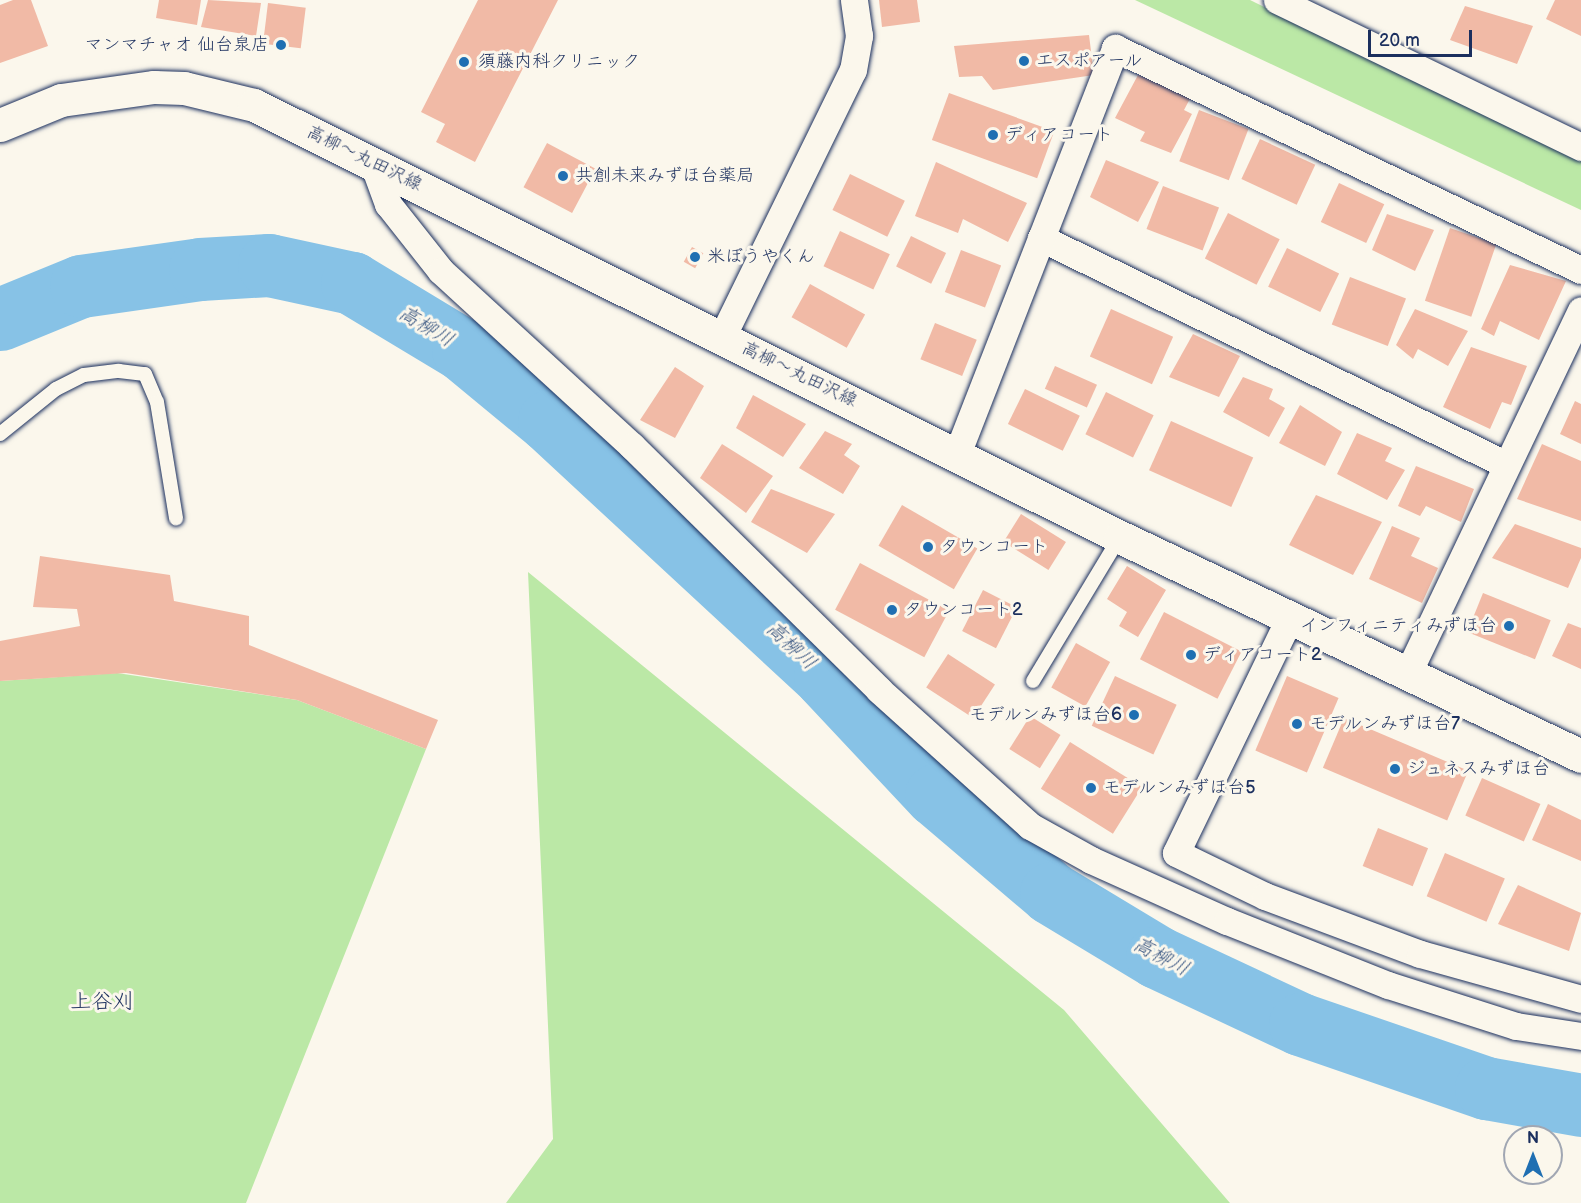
<!DOCTYPE html>
<html>
<head>
<meta charset="utf-8">
<style>
  body { margin:0 }
  #map { position:relative; width:1581px; height:1203px; overflow:hidden; background:#fbf7ec; font-family:"Balsamiq Sans","Klee One",sans-serif }
  div>[style] { position:absolute }
  .green>* { inset:0; background:#bbe8a6 }
  .river>* { height:63px; margin:-31.5px; padding:0 31.5px; transform-origin:31.5px; border-radius:31.5px; background:#87c2e6 }
  .building>* { inset:0; background:#f1baa6; transform-origin:0 0 }
  .roads { filter:drop-shadow(0 0 2px #1b2f5e) drop-shadow(0 0 2px #1b2f5e) }
  .lane>* { height:14px; margin:-7px; padding:0 7px; transform-origin:7px; border-radius:7px; background:#fbf7ec }
  .street>* { height:27px; margin:-13.5px; padding:0 13.5px; transform-origin:13.5px; border-radius:13.5px; background:#fbf7ec }
  .secondary>* { height:33px; margin:-16.5px; padding:0 16.5px; transform-origin:16.5px; border-radius:16.5px; background:#fbf7ec }
  .dots>* { width:16px; height:16px; translate:-50% -50%; box-sizing:border-box; border:3px solid #fbf7ec; border-radius:50% }
  span { translate:-50% -50%; white-space:nowrap; text-align:center; line-height:1.15; -webkit-text-stroke:6px #fbf7ec; paint-order:stroke }
  .poi-label { font-size:18px; color:#1b2f5e }
  .right { translate:-100% -50%; text-align:right }
  .left { translate:0 -50%; text-align:left }
  .street-label { font-size:18px; color:#1b2f5e }
  .water-label { font-size:20px; color:#365480; font-style:italic }
  .quarter-label { font-size:21px; color:#1b2f5e }
  .north { position:absolute; left:1503px; top:1125px; width:60px; height:60px; box-sizing:border-box; background:#fbf7ec; border:2px solid #a1a7b3; border-radius:50%; rotate:0deg; font-size:16px; font-weight:700; line-height:24px; text-align:center; color:#1b2f5e }
  .north::after { content:''; display:block; margin:auto; width:21px; height:27px; background:#1f6fb2; clip-path:polygon(50% 0,100% 100%,50% 72%,0 100%) }
  .scale { position:absolute; left:1368px; top:30px; width:104px; height:27px; box-sizing:border-box; border:3px solid #1b2f5e; border-top:0; padding-left:8px; font-size:18px; line-height:21px; white-space:nowrap; color:#1b2f5e; -webkit-text-stroke:4px #fbf7ec; paint-order:stroke }
</style>
</head>
<body>
<div id="map">
  <div class="green">
    <i style="clip-path:polygon(1135px 0,1250px 0,1581px 161px,1581px 210px)"></i>
    <i style="clip-path:polygon(528px 572px,1064px 1010px,1230px 1203px,506px 1203px,553px 1139px)"></i>
    <i style="clip-path:polygon(117px 673px,297px 700px,426px 749px,246px 1203px,0 1203px,0 681px)"></i>
  </div>
  <div class="river">
    <i style="left:0;top:319px;width:87px;rotate:-22.2deg"></i>
    <i style="left:81px;top:286px;width:120px;rotate:-8.1deg"></i>
    <i style="left:200px;top:269px;width:69px;rotate:-3.3deg"></i>
    <i style="left:269px;top:265px;width:85px;rotate:12.2deg"></i>
    <i style="left:352px;top:283px;width:130px;rotate:31.1deg"></i>
    <i style="left:463px;top:350px;width:112px;rotate:39.5deg"></i>
    <i style="left:549px;top:421px;width:376px;rotate:42.8deg"></i>
    <i style="left:825px;top:677px;width:162px;rotate:46.8deg"></i>
    <i style="left:936px;top:795px;width:151px;rotate:40.4deg"></i>
    <i style="left:1051px;top:893px;width:124px;rotate:31.1deg"></i>
    <i style="left:1157px;top:957px;width:158px;rotate:25.1deg"></i>
    <i style="left:1300px;top:1024px;width:197px;rotate:19deg"></i>
    <i style="left:1486px;top:1088px;width:97px;rotate:10.1deg"></i>
  </div>
  <div class="building">
    <i style="clip-path:polygon(13px 0,31px 0,48px 46px,0 63px,0 5px)"></i>
    <i style="clip-path:polygon(159px 0,201px 0,197px 25px,156px 18px)"></i>
    <i style="clip-path:polygon(208px 0,261px 3px,256px 36px,201px 27px)"></i>
    <i style="clip-path:polygon(478px 0,558px 0,475px 162px,436px 142px,445px 124px,421px 112px)"></i>
    <i style="clip-path:polygon(879px 0,917px 0,920px 22px,882px 27px)"></i>
    <i style="clip-path:polygon(1555px 0,1581px 0,1581px 36px,1546px 19px)"></i>
    <i style="left:268px;top:3px;width:38px;height:41px;rotate:7deg"></i>
    <i style="clip-path:polygon(1465px 6px,1533px 26px,1517px 64px,1450px 40px)"></i>
    <i style="clip-path:polygon(1089px 35px,1094px 75px,993px 90px,982px 76px,959px 77px,954px 46px)"></i>
    <i style="clip-path:polygon(1138px 75px,1192px 95px,1184px 110px,1192px 114px,1171px 153px,1140px 141px,1145px 132px,1115px 118px)"></i>
    <i style="left:949px;top:93px;width:112px;height:50px;rotate:20deg"></i>
    <i style="left:1199px;top:110px;width:53px;height:55px;rotate:21deg"></i>
    <i style="left:1260px;top:139px;width:61px;height:44px;rotate:25deg"></i>
    <i style="left:547px;top:143px;width:55px;height:50px;rotate:28deg"></i>
    <i style="clip-path:polygon(1106px 160px,1159px 182px,1138px 222px,1090px 197px)"></i>
    <i style="clip-path:polygon(936px 162px,1027px 203px,1008px 242px,963px 219px,958px 233px,915px 216px)"></i>
    <i style="left:850px;top:174px;width:61px;height:40px;rotate:26deg"></i>
    <i style="left:1339px;top:183px;width:50px;height:43px;rotate:25deg"></i>
    <i style="left:1163px;top:186px;width:60px;height:46px;rotate:21deg"></i>
    <i style="left:1228px;top:213px;width:58px;height:51px;rotate:27deg"></i>
    <i style="clip-path:polygon(1387px 214px,1434px 230px,1415px 271px,1372px 250px)"></i>
    <i style="left:1450px;top:228px;width:49px;height:77px;rotate:19deg"></i>
    <i style="left:840px;top:231px;width:55px;height:39px;rotate:25deg"></i>
    <i style="left:911px;top:236px;width:39px;height:34px;rotate:26deg"></i>
    <i style="left:692px;top:247px;width:13px;height:17px;rotate:29deg"></i>
    <i style="left:1287px;top:248px;width:58px;height:43px;rotate:26deg"></i>
    <i style="left:961px;top:250px;width:43px;height:45px;rotate:21deg"></i>
    <i style="clip-path:polygon(1510px 265px,1566px 281px,1539px 340px,1500px 321px,1494px 336px,1481px 329px)"></i>
    <i style="left:1350px;top:277px;width:60px;height:51px;rotate:21deg"></i>
    <i style="left:810px;top:284px;width:63px;height:38px;rotate:29deg"></i>
    <i style="left:1111px;top:309px;width:68px;height:52px;rotate:24deg"></i>
    <i style="clip-path:polygon(1415px 309px,1468px 331px,1448px 366px,1418px 349px,1413px 359px,1396px 345px)"></i>
    <i style="left:935px;top:323px;width:45px;height:39px;rotate:22deg"></i>
    <i style="clip-path:polygon(1193px 334px,1240px 356px,1219px 397px,1169px 377px)"></i>
    <i style="clip-path:polygon(1471px 347px,1527px 366px,1511px 405px,1502px 402px,1490px 429px,1443px 407px)"></i>
    <i style="left:1055px;top:366px;width:46px;height:25px;rotate:24deg"></i>
    <i style="clip-path:polygon(675px 367px,704px 386px,675px 438px,640px 420px)"></i>
    <i style="clip-path:polygon(1243px 377px,1273px 389px,1269px 399px,1285px 408px,1269px 437px,1223px 412px)"></i>
    <i style="left:1025px;top:389px;width:61px;height:39px;rotate:26deg"></i>
    <i style="left:1106px;top:392px;width:53px;height:47px;rotate:26deg"></i>
    <i style="clip-path:polygon(753px 395px,806px 424px,783px 457px,736px 428px)"></i>
    <i style="clip-path:polygon(1575px 401px,1581px 404px,1581px 444px,1560px 434px)"></i>
    <i style="clip-path:polygon(1300px 405px,1342px 432px,1325px 466px,1279px 443px)"></i>
    <i style="left:1171px;top:421px;width:90px;height:54px;rotate:24deg"></i>
    <i style="clip-path:polygon(825px 431px,852px 444px,844px 455px,860px 466px,843px 494px,799px 468px)"></i>
    <i style="clip-path:polygon(1357px 433px,1392px 448px,1385px 461px,1405px 470px,1387px 500px,1337px 474px)"></i>
    <i style="clip-path:polygon(722px 444px,773px 476px,746px 513px,700px 478px)"></i>
    <i style="clip-path:polygon(1542px 444px,1581px 461px,1581px 521px,1517px 499px)"></i>
    <i style="clip-path:polygon(1416px 466px,1474px 489px,1461px 522px,1426px 506px,1420px 516px,1398px 506px)"></i>
    <i style="clip-path:polygon(771px 489px,835px 514px,807px 553px,751px 522px)"></i>
    <i style="clip-path:polygon(1316px 495px,1382px 522px,1353px 575px,1289px 545px)"></i>
    <i style="left:902px;top:505px;width:87px;height:47px;rotate:30deg"></i>
    <i style="left:1021px;top:514px;width:53px;height:33px;rotate:32deg"></i>
    <i style="clip-path:polygon(1515px 524px,1581px 548px,1581px 558px,1568px 588px,1492px 558px)"></i>
    <i style="clip-path:polygon(1392px 526px,1420px 538px,1411px 556px,1438px 568px,1422px 603px,1369px 579px)"></i>
    <i style="clip-path:polygon(40px 556px,170px 575px,174px 601px,249px 616px,249px 645px,438px 720px,426px 749px,297px 700px,126px 673px,0 681px,0 641px,80px 626px,77px 609px,33px 607px)"></i>
    <i style="left:860px;top:563px;width:101px;height:53px;rotate:28deg"></i>
    <i style="clip-path:polygon(1127px 566px,1166px 590px,1138px 637px,1119px 626px,1127px 612px,1107px 599px)"></i>
    <i style="left:983px;top:590px;width:38px;height:46px;rotate:27deg"></i>
    <i style="left:1483px;top:593px;width:73px;height:42px;rotate:22deg"></i>
    <i style="left:1164px;top:612px;width:87px;height:53px;rotate:27deg"></i>
    <i style="clip-path:polygon(1568px 623px,1581px 628px,1581px 669px,1552px 656px)"></i>
    <i style="left:1076px;top:643px;width:39px;height:51px;rotate:29deg"></i>
    <i style="left:948px;top:654px;width:56px;height:40px;rotate:33deg"></i>
    <i style="left:1115px;top:676px;width:68px;height:55px;rotate:25deg"></i>
    <i style="left:1287px;top:676px;width:56px;height:81px;rotate:23deg"></i>
    <i style="left:1030px;top:716px;width:36px;height:39px;rotate:32deg"></i>
    <i style="left:1344px;top:718px;width:135px;height:54px;rotate:23deg"></i>
    <i style="left:1070px;top:742px;width:85px;height:55px;rotate:32deg"></i>
    <i style="left:1482px;top:778px;width:64px;height:41px;rotate:24deg"></i>
    <i style="clip-path:polygon(1548px 804px,1581px 820px,1581px 861px,1532px 840px)"></i>
    <i style="left:1378px;top:828px;width:54px;height:41px;rotate:22deg"></i>
    <i style="left:1445px;top:853px;width:65px;height:47px;rotate:23deg"></i>
    <i style="clip-path:polygon(1518px 885px,1581px 913px,1569px 951px,1498px 924px)"></i>
  </div>
  <div class="roads">
    <div class="lane">
      <i style="left:0;top:434px;width:72px;rotate:-38.8deg"></i>
      <i style="left:56px;top:389px;width:31px;rotate:-27deg"></i>
      <i style="left:84px;top:375px;width:35px;rotate:-7deg"></i>
      <i style="left:119px;top:371px;width:26px;rotate:7deg"></i>
      <i style="left:145px;top:374px;width:30px;rotate:67deg"></i>
      <i style="left:157px;top:402px;width:118px;rotate:80.7deg"></i>
      <i style="left:1033px;top:681px;width:168px;rotate:-58.9deg"></i>
    </div>
    <div class="street">
      <i style="left:1277px;top:0;width:338px;rotate:25.8deg"></i>
      <i style="left:373px;top:163px;width:44px;rotate:69.9deg"></i>
      <i style="left:388px;top:204px;width:85px;rotate:51.7deg"></i>
      <i style="left:441px;top:271px;width:259px;rotate:42.5deg"></i>
      <i style="left:632px;top:446px;width:347px;rotate:44.6deg"></i>
      <i style="left:879px;top:690px;width:203px;rotate:42deg"></i>
      <i style="left:1030px;top:826px;width:70px;rotate:29.1deg"></i>
      <i style="left:1091px;top:860px;width:149px;rotate:24.2deg"></i>
      <i style="left:1227px;top:921px;width:173px;rotate:21.7deg"></i>
      <i style="left:1388px;top:985px;width:134px;rotate:17.8deg"></i>
      <i style="left:1516px;top:1026px;width:66px;rotate:8.7deg"></i>
      <i style="left:1041px;top:238px;width:518px;rotate:25.97deg"></i>
      <i style="left:722px;top:337px;width:297px;rotate:-63.9deg"></i>
      <i style="left:853px;top:70px;width:35px;rotate:-80deg"></i>
      <i style="left:859px;top:36px;width:36px;rotate:-98deg"></i>
      <i style="left:957px;top:454px;width:436px;rotate:-68.7deg"></i>
      <i style="left:1115px;top:48px;width:516px;rotate:25.47deg"></i>
      <i style="left:1290px;top:617px;width:262px;rotate:115.8deg"></i>
      <i style="left:1176px;top:853px;width:99px;rotate:25.8deg"></i>
      <i style="left:1265px;top:896px;width:165px;rotate:20.5deg"></i>
      <i style="left:1420px;top:954px;width:167px;rotate:15.6deg"></i>
      <i style="left:1407px;top:675px;width:404px;rotate:-64.5deg"></i>
    </div>
    <div class="secondary">
      <i style="left:0;top:125px;width:66px;rotate:-22.3deg"></i>
      <i style="left:61px;top:100px;width:94px;rotate:-8deg"></i>
      <i style="left:154px;top:87px;width:30px;rotate:2deg"></i>
      <i style="left:184px;top:88px;width:72px;rotate:13.7deg"></i>
      <i style="left:254px;top:105px;width:968px;rotate:26.51deg"></i>
      <i style="left:1120px;top:537px;width:510px;rotate:25.41deg"></i>
    </div>
  </div>
  <div class="dots">
    <i style="left:281px;top:45px;background:#1f6fb2"></i>
    <i style="left:1024px;top:61px;background:#1f6fb2"></i>
    <i style="left:464px;top:62px;background:#1f6fb2"></i>
    <i style="left:993px;top:135px;background:#1f6fb2"></i>
    <i style="left:563px;top:176px;background:#1f6fb2"></i>
    <i style="left:695px;top:257px;background:#1f6fb2"></i>
    <i style="left:928px;top:547px;background:#1f6fb2"></i>
    <i style="left:892px;top:610px;background:#1f6fb2"></i>
    <i style="left:1509px;top:626px;background:#1f6fb2"></i>
    <i style="left:1191px;top:655px;background:#1f6fb2"></i>
    <i style="left:1134px;top:715px;background:#1f6fb2"></i>
    <i style="left:1297px;top:724px;background:#1f6fb2"></i>
    <i style="left:1395px;top:769px;background:#1f6fb2"></i>
    <i style="left:1091px;top:788px;background:#1f6fb2"></i>
  </div>
  <div class="poi-label">
    <span class="right" style="left:269px;top:45px">マンマチャオ 仙台泉店</span>
    <span class="left" style="left:1036px;top:61px">エスポアール</span>
    <span class="left" style="left:478px;top:62px">須藤内科クリニック</span>
    <span class="left" style="left:1005px;top:135px">ディアコート</span>
    <span class="left" style="left:575px;top:176px">共創未来みずほ台薬局</span>
    <span class="left" style="left:707px;top:257px">米ぼうやくん</span>
    <span class="left" style="left:940px;top:547px">タウンコート</span>
    <span class="left" style="left:904px;top:610px">タウンコート2</span>
    <span class="right" style="left:1497px;top:626px">インフィニティみずほ台</span>
    <span class="left" style="left:1203px;top:655px">ディアコート2</span>
    <span class="right" style="left:1122px;top:715px">モデルンみずほ台6</span>
    <span class="left" style="left:1309px;top:724px">モデルンみずほ台7</span>
    <span class="left" style="left:1407px;top:769px">ジュネスみずほ台</span>
    <span class="left" style="left:1103px;top:788px">モデルンみずほ台5</span>
  </div>
  <div class="street-label">
    <span style="left:364px;top:159px;rotate:26deg">高柳～丸田沢線</span>
    <span style="left:799px;top:375px;rotate:26deg">高柳～丸田沢線</span>
  </div>
  <div class="water-label">
    <span style="left:426px;top:327px;rotate:31deg">高柳川</span>
    <span style="left:791px;top:646px;rotate:43deg">高柳川</span>
    <span style="left:1161px;top:957px;rotate:28deg">高柳川</span>
  </div>
  <div class="quarter-label">
    <span style="left:102px;top:1002px">上谷刈</span>
  </div>
  <div class="north">N</div>
  <div class="scale">20 m</div>
</div>
</body>
</html>
